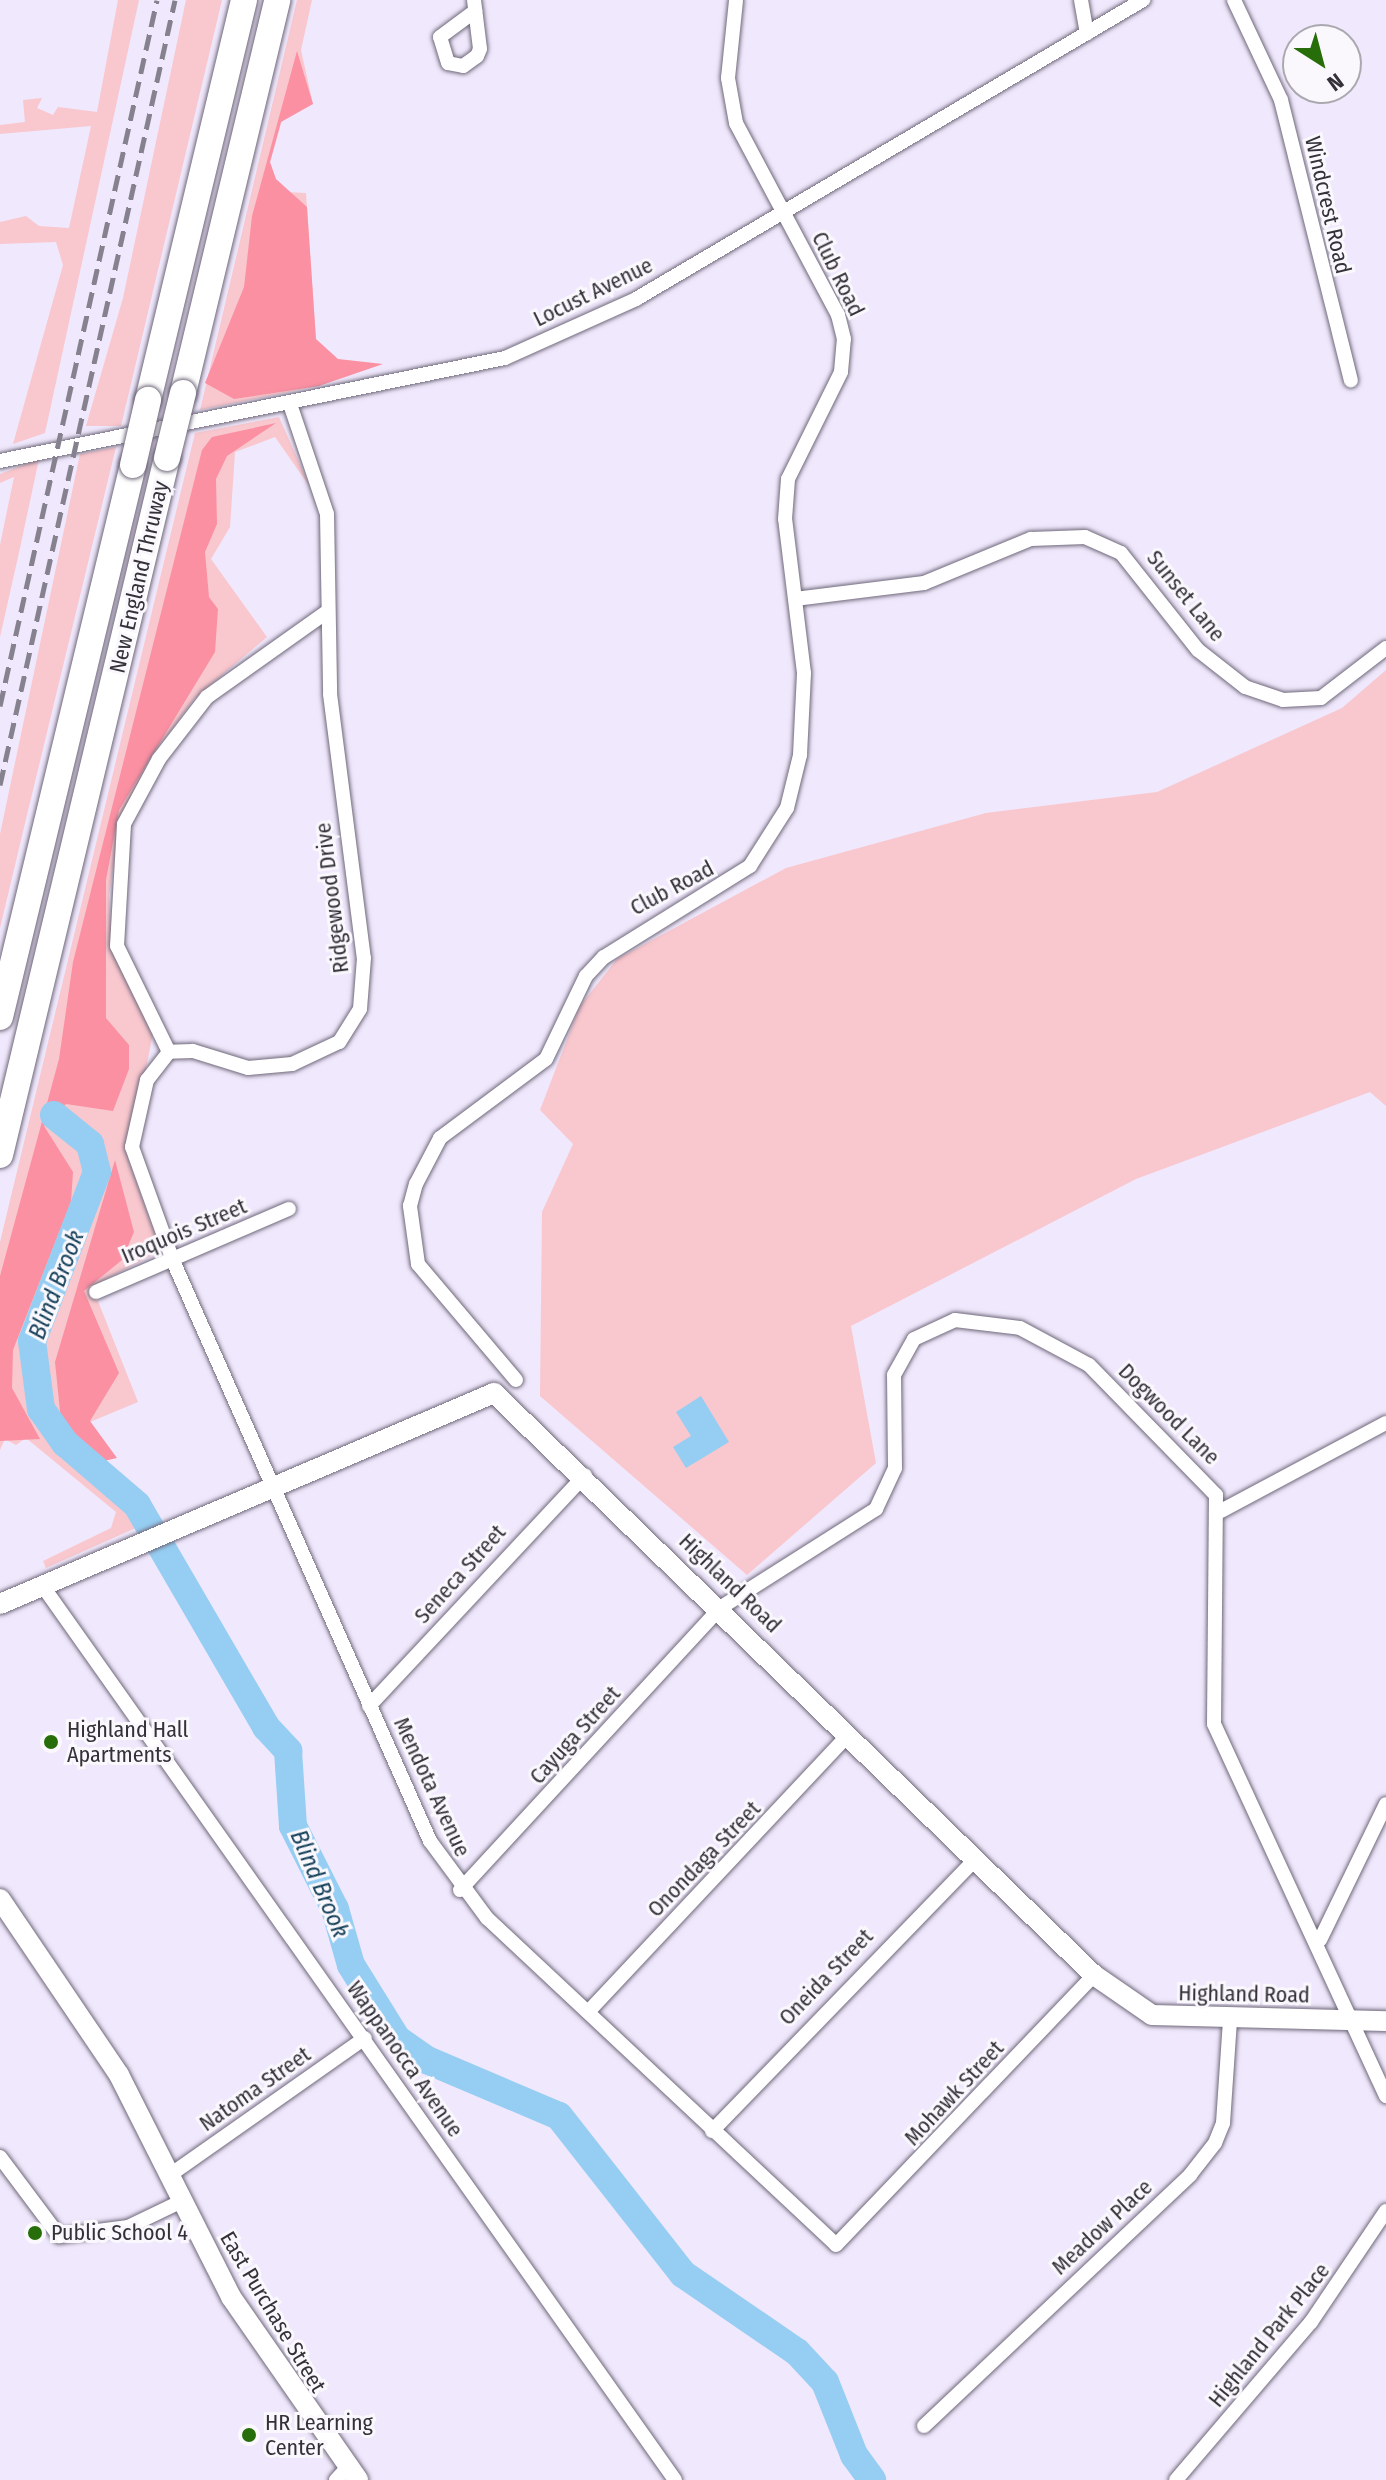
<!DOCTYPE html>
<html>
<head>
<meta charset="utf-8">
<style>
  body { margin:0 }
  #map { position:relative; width:1386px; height:2480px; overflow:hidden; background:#f0e8fc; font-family:"Fira Sans Condensed",sans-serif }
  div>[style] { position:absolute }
  .green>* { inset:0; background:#f9c7ce }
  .forest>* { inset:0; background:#fb90a2 }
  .water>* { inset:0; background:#96cef3 }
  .river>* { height:28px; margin:-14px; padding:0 14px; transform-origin:14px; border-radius:14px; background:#96cef3 }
  .roads { filter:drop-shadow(0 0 2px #6f687a) drop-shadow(0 0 2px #6f687a) }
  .street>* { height:14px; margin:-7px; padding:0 7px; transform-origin:7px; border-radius:7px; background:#fff }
  .secondary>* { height:20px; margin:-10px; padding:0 10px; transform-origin:10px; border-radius:10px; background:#fff }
  .highway>* { height:26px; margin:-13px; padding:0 13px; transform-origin:13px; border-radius:13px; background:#fff }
  .rail>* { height:5px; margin-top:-2.5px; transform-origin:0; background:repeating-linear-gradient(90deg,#86818e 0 16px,transparent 0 24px) }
  .bridges { filter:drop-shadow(0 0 2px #6f687a) drop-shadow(0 0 2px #6f687a) }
  .highway-bridge>* { height:26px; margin:-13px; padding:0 13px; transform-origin:13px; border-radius:13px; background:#fff }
  .dots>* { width:22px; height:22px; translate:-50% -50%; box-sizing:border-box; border:4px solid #faf8fd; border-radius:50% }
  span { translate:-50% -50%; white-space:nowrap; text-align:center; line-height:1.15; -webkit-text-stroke:6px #faf8fd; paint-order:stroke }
  .street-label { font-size:22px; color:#343139 }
  .poi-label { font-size:22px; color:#343139 }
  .left { translate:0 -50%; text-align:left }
  .water-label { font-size:24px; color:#17425b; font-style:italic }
  .north { position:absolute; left:1282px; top:24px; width:80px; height:80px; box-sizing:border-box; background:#faf8fd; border:2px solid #aba8af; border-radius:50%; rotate:144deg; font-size:22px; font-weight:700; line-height:32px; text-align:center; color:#343139 }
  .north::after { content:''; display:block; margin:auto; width:28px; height:36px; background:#276e0b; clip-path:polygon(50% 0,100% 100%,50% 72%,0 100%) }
</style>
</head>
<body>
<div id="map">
  <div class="green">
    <i style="clip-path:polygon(118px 0,139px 0,45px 433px,13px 444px,63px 265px,56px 242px,0 244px,0 222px,26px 216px,39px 226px,69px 228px,91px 126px,0 134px,0 125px,25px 122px,23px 100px,42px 98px,37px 108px,53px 115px,58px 107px,97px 112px)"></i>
    <i style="clip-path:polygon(186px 0,222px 0,121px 426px,86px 426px,123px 298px)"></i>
    <i style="clip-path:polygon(297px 0,312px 0,301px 50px,313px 104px,284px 113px,262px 191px,306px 193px,319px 386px,200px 410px)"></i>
    <i style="clip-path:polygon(279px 417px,310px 487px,275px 437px,235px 452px,230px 527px,211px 559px,267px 637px,195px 698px,150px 758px,119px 825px,109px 896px,112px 946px,153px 1033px,128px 1159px,161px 1251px,92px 1286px,138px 1402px,90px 1422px,104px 1458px,158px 1518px,46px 1568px,43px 1561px,111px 1528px,116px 1512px,26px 1438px,16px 1445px,5px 1439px,0 1450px,0 1242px,195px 433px)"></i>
    <i style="clip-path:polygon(116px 447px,27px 815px,0 928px,0 834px,80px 454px)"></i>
    <i style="clip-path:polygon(39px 459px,20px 548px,0 637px,0 545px,14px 477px,0 483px,0 474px)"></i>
    <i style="clip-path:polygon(1386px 670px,1386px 1106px,1370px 1092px,1136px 1179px,851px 1326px,876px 1463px,747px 1575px,540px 1396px,542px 1212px,573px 1144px,540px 1110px,580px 1006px,617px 959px,786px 868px,986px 813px,1157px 792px,1342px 708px)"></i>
  </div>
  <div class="forest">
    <i style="clip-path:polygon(297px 51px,313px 104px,281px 122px,270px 162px,276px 179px,307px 207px,316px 339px,338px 359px,383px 364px,319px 386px,234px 399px,205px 383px,244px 287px,252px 216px)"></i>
    <i style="clip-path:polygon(276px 423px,227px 456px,216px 479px,217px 524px,205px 552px,209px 597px,218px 609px,215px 652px,119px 810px,106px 880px,106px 1018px,129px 1045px,129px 1069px,113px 1111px,66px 1104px,44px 1126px,73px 1172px,71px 1202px,13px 1350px,12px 1388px,40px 1439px,0 1441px,0 1276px,59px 1059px,73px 962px,202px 450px,212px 437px)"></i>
    <i style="clip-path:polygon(115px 1160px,134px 1232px,122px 1260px,84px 1291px,119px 1373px,90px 1421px,117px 1458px,95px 1463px,61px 1421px,55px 1362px)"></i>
  </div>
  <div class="water">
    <i style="clip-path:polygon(701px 1396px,729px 1442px,686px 1468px,673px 1447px,691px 1436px,676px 1412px)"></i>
  </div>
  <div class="river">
    <i style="left:54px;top:1115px;width:46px;rotate:38.9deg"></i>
    <i style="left:90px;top:1144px;width:29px;rotate:76deg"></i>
    <i style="left:97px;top:1172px;width:181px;rotate:111deg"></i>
    <i style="left:32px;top:1341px;width:69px;rotate:82.5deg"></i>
    <i style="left:41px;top:1409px;width:42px;rotate:54.8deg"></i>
    <i style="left:65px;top:1443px;width:95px;rotate:40.7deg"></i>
    <i style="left:137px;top:1505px;width:257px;rotate:59.8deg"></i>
    <i style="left:266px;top:1727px;width:33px;rotate:47deg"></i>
    <i style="left:288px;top:1751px;width:75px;rotate:86.2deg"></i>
    <i style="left:293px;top:1826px;width:93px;rotate:63.2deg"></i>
    <i style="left:335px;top:1909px;width:58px;rotate:74.1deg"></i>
    <i style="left:351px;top:1965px;width:87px;rotate:58.1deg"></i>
    <i style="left:397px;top:2039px;width:37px;rotate:35deg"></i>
    <i style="left:427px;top:2060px;width:143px;rotate:23deg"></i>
    <i style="left:559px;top:2116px;width:201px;rotate:51.9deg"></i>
    <i style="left:683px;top:2274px;width:138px;rotate:34.4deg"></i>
    <i style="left:797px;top:2352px;width:41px;rotate:47deg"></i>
    <i style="left:825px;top:2382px;width:79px;rotate:68.3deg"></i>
    <i style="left:854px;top:2455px;width:31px;rotate:54deg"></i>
  </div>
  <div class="roads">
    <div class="street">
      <i style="left:474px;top:0;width:49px;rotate:83deg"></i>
      <i style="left:480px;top:49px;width:8px;rotate:113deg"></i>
      <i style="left:477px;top:56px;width:17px;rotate:144deg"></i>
      <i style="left:463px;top:66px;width:15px;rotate:-169deg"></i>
      <i style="left:448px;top:63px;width:27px;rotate:-107deg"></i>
      <i style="left:440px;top:37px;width:44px;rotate:-36.6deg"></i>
      <i style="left:1081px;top:0;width:34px;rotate:80deg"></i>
      <i style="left:1234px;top:0;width:110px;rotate:64.8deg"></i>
      <i style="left:1281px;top:100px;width:289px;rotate:76deg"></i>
      <i style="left:290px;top:404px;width:116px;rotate:71.4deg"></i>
      <i style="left:327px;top:514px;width:180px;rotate:89deg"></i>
      <i style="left:330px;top:694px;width:266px;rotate:82.7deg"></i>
      <i style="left:364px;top:958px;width:51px;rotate:94.5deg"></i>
      <i style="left:360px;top:1009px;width:39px;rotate:122deg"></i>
      <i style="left:339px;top:1042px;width:52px;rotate:154.9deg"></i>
      <i style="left:292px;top:1064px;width:44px;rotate:174.8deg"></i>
      <i style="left:248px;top:1068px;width:58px;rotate:-162.8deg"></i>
      <i style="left:193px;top:1051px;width:24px;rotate:178deg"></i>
      <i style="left:169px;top:1052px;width:36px;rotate:128deg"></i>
      <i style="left:147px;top:1080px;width:69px;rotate:102.6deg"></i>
      <i style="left:132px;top:1147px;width:121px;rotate:70.2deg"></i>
      <i style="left:173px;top:1261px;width:634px;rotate:66.1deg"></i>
      <i style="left:430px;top:1841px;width:96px;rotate:53.5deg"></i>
      <i style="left:487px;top:1918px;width:478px;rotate:43.1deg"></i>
      <i style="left:836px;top:2245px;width:373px;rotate:-46.3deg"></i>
      <i style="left:0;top:461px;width:515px;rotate:-11.53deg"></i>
      <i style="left:505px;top:358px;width:144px;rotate:-24.2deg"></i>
      <i style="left:636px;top:299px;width:589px;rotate:-30.53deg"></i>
      <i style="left:795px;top:599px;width:130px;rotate:-7.1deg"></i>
      <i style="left:924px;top:583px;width:116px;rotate:-22.4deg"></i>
      <i style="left:1031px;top:539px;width:54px;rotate:-2.1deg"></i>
      <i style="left:1085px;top:537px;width:39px;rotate:24deg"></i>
      <i style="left:1121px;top:553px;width:124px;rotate:51.6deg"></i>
      <i style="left:1198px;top:650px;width:60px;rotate:38.2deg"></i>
      <i style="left:1245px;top:687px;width:40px;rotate:18.9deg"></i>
      <i style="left:1283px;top:700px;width:38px;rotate:-3deg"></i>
      <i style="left:1321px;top:698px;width:82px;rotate:-37.6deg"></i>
      <i style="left:169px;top:1052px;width:118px;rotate:-116.1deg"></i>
      <i style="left:117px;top:946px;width:122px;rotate:-86.7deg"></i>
      <i style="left:124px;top:824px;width:74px;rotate:-61.7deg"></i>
      <i style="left:159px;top:759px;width:78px;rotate:-52.3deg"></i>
      <i style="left:207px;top:697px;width:145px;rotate:-35.4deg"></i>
      <i style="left:96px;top:1292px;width:210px;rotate:-23.3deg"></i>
      <i style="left:516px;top:1380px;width:152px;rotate:-130.2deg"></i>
      <i style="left:418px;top:1264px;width:59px;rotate:-97.9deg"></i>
      <i style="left:410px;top:1206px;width:23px;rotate:-75deg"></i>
      <i style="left:416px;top:1184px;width:52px;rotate:-62.4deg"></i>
      <i style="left:440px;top:1138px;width:132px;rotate:-36.7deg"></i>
      <i style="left:546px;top:1059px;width:92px;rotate:-64.3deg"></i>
      <i style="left:586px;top:976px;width:26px;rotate:-47deg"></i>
      <i style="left:604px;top:957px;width:172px;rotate:-31.9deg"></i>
      <i style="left:750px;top:866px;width:69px;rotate:-57.5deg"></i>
      <i style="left:787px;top:808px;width:55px;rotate:-76.2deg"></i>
      <i style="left:800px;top:755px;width:82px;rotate:-87.2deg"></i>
      <i style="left:804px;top:673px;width:155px;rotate:-97deg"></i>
      <i style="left:785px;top:519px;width:40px;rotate:-85.7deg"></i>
      <i style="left:788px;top:479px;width:119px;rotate:-63.6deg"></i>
      <i style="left:841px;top:372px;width:33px;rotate:-85deg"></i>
      <i style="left:844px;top:339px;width:25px;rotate:-104deg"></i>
      <i style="left:838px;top:315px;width:217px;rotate:-118deg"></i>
      <i style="left:736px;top:123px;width:46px;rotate:-100.1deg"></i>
      <i style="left:728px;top:78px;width:78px;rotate:-84.1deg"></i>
      <i style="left:1221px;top:1511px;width:187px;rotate:-28.1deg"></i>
      <i style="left:42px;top:1585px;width:1096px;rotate:54.73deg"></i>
      <i style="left:369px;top:1706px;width:316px;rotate:-46.9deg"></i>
      <i style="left:460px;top:1890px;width:384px;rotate:-47.3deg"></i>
      <i style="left:720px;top:1608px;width:185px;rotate:-32.4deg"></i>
      <i style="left:876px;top:1509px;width:45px;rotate:-65.1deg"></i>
      <i style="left:895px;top:1468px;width:93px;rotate:-90.6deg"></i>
      <i style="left:894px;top:1375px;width:41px;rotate:-60.9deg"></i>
      <i style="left:914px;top:1339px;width:45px;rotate:-24.9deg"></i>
      <i style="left:955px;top:1320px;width:65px;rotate:7deg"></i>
      <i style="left:1020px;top:1328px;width:78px;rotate:28.2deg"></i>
      <i style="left:1089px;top:1365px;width:182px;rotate:45.7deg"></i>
      <i style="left:1216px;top:1495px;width:229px;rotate:90.5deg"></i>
      <i style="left:1214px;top:1724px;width:410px;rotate:65.2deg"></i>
      <i style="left:1320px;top:1940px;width:151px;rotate:-64.1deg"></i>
      <i style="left:588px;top:2012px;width:381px;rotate:-46.8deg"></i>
      <i style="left:712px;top:2131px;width:379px;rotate:-45.9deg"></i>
      <i style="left:0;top:2157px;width:99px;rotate:53.2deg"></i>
      <i style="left:59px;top:2236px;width:70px;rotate:-7.4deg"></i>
      <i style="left:128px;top:2227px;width:60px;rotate:-25.7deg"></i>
      <i style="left:170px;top:2175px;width:238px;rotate:-35.1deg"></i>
      <i style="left:924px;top:2426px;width:366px;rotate:-43.3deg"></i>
      <i style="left:1190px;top:2175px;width:41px;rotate:-52deg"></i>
      <i style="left:1215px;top:2143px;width:22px;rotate:-68deg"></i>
      <i style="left:1223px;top:2123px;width:104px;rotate:-86.1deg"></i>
      <i style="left:336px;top:2480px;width:16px;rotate:-47deg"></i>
      <i style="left:1176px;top:2480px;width:208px;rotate:-49.5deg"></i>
      <i style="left:1311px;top:2322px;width:134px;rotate:-56deg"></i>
    </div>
    <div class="secondary">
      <i style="left:0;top:1604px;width:537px;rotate:-23.13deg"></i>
      <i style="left:494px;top:1393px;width:836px;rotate:44.13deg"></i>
      <i style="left:1094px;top:1975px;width:70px;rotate:34.6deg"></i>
      <i style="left:1152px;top:2015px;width:234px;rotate:1.5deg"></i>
      <i style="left:0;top:1899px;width:212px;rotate:55.9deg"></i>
      <i style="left:119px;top:2075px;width:249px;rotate:63.2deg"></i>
      <i style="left:231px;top:2297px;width:223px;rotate:55.2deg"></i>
    </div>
    <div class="highway">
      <i style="left:183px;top:393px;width:404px;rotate:-76.5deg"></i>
      <i style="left:148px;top:400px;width:411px;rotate:-76.5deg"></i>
      <i style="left:0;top:1017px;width:568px;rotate:-76.45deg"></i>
      <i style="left:0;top:1155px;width:717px;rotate:-76.53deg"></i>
    </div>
  </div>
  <div class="rail">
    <i style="left:0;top:706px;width:723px;rotate:-77.46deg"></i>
    <i style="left:0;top:785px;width:804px;rotate:-77.43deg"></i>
  </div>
  <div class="bridges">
    <div class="highway-bridge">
      <i style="left:167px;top:458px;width:67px;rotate:-76.2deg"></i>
      <i style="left:133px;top:465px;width:67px;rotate:-77deg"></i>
    </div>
  </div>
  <div class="dots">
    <i style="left:51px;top:1742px;background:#276e0b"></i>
    <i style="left:35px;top:2233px;background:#276e0b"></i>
    <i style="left:249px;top:2435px;background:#276e0b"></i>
  </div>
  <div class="street-label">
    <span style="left:1328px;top:205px;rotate:77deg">Windcrest Road</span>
    <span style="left:838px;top:274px;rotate:64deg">Club Road</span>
    <span style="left:593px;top:292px;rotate:-26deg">Locust Avenue</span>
    <span style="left:139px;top:577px;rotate:-77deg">New England Thruway</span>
    <span style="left:1186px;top:596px;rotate:51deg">Sunset Lane</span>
    <span style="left:672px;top:888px;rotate:-28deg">Club Road</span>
    <span style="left:332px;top:898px;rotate:-97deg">Ridgewood Drive</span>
    <span style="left:184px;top:1231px;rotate:-23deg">Iroquois Street</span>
    <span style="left:1169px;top:1414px;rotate:45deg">Dogwood Lane</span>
    <span style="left:460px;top:1574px;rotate:-48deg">Seneca Street</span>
    <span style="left:730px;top:1583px;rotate:44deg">Highland Road</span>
    <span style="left:575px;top:1735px;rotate:-48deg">Cayuga Street</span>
    <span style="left:432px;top:1787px;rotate:65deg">Mendota Avenue</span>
    <span style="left:704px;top:1859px;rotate:-46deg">Onondaga Street</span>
    <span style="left:826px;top:1977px;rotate:-46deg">Oneida Street</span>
    <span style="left:1244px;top:1994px;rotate:1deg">Highland Road</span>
    <span style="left:405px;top:2059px;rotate:55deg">Wappanocca Avenue</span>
    <span style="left:255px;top:2089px;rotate:-35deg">Natoma Street</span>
    <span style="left:954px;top:2093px;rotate:-47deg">Mohawk Street</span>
    <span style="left:1102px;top:2227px;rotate:-43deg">Meadow Place</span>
    <span style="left:273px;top:2312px;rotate:59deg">East Purchase Street</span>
    <span style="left:1269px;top:2335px;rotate:-51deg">Highland Park Place</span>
  </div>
  <div class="poi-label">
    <span class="left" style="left:67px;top:1742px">Highland Hall<br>Apartments</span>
    <span class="left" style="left:51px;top:2233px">Public School 4</span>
    <span class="left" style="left:265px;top:2435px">HR Learning<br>Center</span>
  </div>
  <div class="water-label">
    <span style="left:57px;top:1285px;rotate:-69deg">Blind Brook</span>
    <span style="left:319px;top:1884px;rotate:67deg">Blind Brook</span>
  </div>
  <div class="north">N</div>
</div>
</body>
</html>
